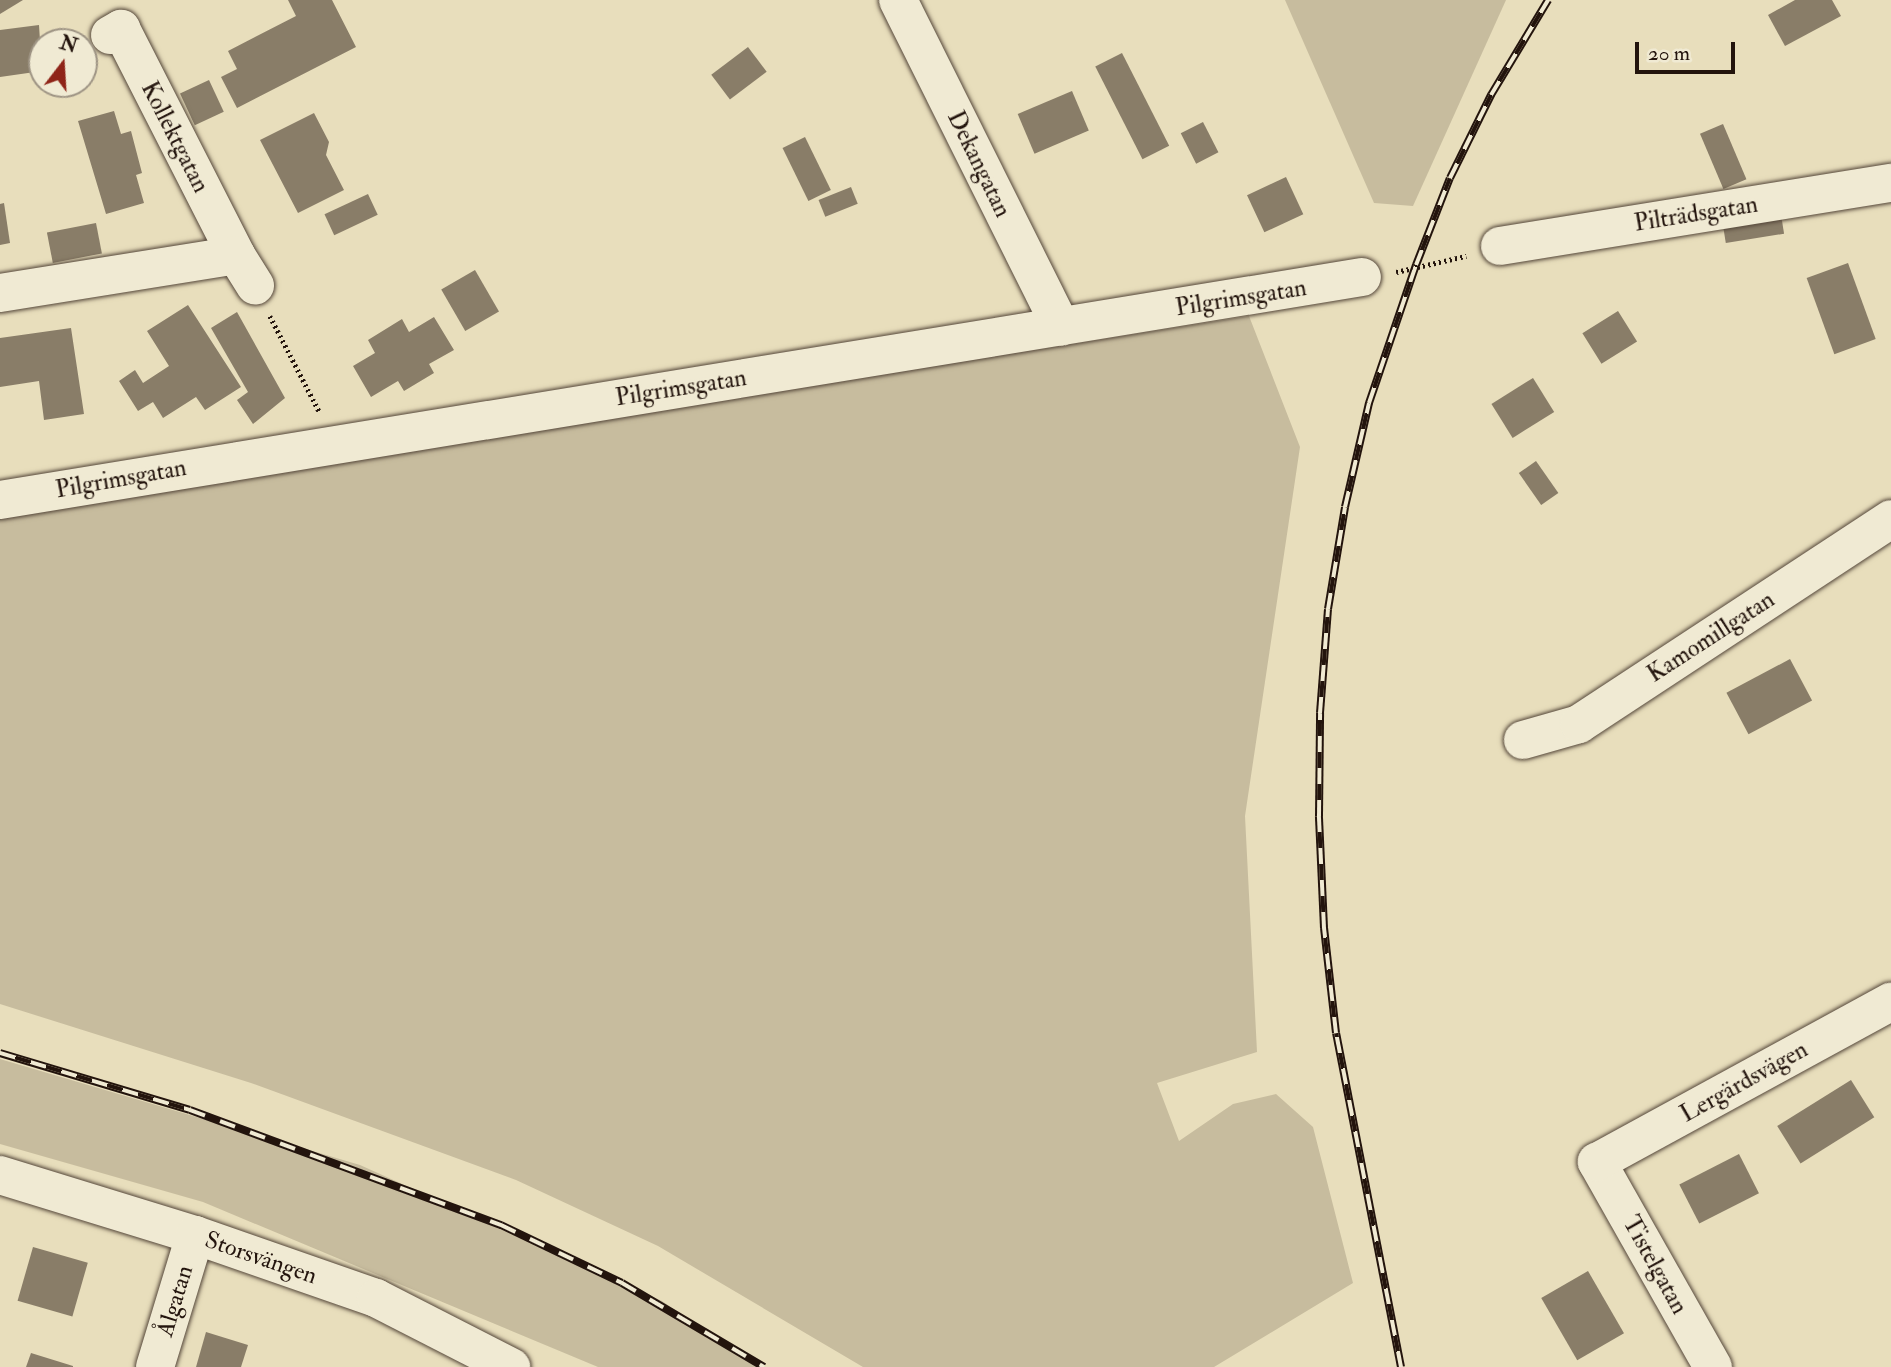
<!DOCTYPE html>
<html>
<head>
<meta charset="utf-8">
<style>
  body { margin:0 }
  #map { position:relative; width:1891px; height:1367px; overflow:hidden; background:#e8debc; font-family:"IM FELL Double Pica",serif }
  div>[style] { position:absolute }
  .green>* { inset:0; background:#c7bc9e }
  .building>* { inset:0; background:#897d68; transform-origin:0 0 }
  .path>* { height:4.5px; margin-top:-2.25px; transform-origin:0; background:repeating-linear-gradient(90deg,#23140d 0 2px,transparent 0 5.5px) }
  .roads { filter:drop-shadow(0 0 2px #544639) drop-shadow(0 0 2px #544639) }
  .minor>* { height:38px; margin:-19px; padding:0 19px; transform-origin:19px; border-radius:19px; background:#f0ead3 }
  .rail>* { height:8px; margin-top:-4px; transform-origin:0; background:repeating-linear-gradient(90deg,#f0ead3 0 16px,#23140d 0 32px); box-sizing:border-box; border-block:2px solid #23140d }
  span { translate:-50% -50%; white-space:nowrap; text-align:center; line-height:1.15; -webkit-text-stroke:5px #f0ead3; paint-order:stroke }
  .street-label { font-size:24px; color:#23140d }
  .north { position:absolute; left:28px; top:28px; width:70px; height:70px; box-sizing:border-box; background:#f0ead3; border:2px solid #9e9484; border-radius:50%; rotate:17deg; font-size:19px; font-weight:700; line-height:28px; text-align:center; color:#23140d }
  .north::after { content:''; display:block; margin:auto; width:24px; height:32px; background:#8f2418; clip-path:polygon(50% 0,100% 100%,50% 72%,0 100%) }
  .scale { position:absolute; left:1635px; top:42px; width:100px; height:32px; box-sizing:border-box; border:4px solid #23140d; border-top:0; padding-left:9px; font-size:21px; line-height:24px; white-space:nowrap; color:#23140d; -webkit-text-stroke:5px #f0ead3; paint-order:stroke }
</style>
</head>
<body>
<div id="map">
  <div class="green">
    <i style="clip-path:polygon(1285px 0,1506px 0,1413px 206px,1374px 203px)"></i>
    <i style="clip-path:polygon(1249px 316px,1300px 447px,1245px 816px,1257px 1052px,1157px 1083px,1179px 1141px,1233px 1104px,1276px 1094px,1313px 1127px,1353px 1283px,1214px 1367px,863px 1367px,658px 1246px,516px 1180px,251px 1083px,0 1004px,0 514px)"></i>
    <i style="clip-path:polygon(0 1059px,360px 1165px,662px 1301px,758px 1367px,598px 1367px,203px 1202px,0 1144px)"></i>
  </div>
  <div class="building">
    <i style="clip-path:polygon(0 0,23px 0,0 14px)"></i>
    <i style="clip-path:polygon(288px 0,332px 0,356px 47px,237px 108px,221px 77px,237px 69px,228px 51px,296px 16px)"></i>
    <i style="clip-path:polygon(1795px 0,1832px 0,1841px 16px,1785px 46px,1768px 15px)"></i>
    <i style="clip-path:polygon(39px 25px,42px 71px,0 77px,0 30px)"></i>
    <i style="left:748px;top:47px;width:31px;height:46px;rotate:53deg"></i>
    <i style="left:1122px;top:53px;width:104px;height:30px;rotate:63deg"></i>
    <i style="left:209px;top:80px;width:35px;height:32px;rotate:65deg"></i>
    <i style="left:1072px;top:91px;width:43px;height:59px;rotate:67deg"></i>
    <i style="clip-path:polygon(114px 111px,121px 134px,131px 131px,142px 173px,136px 175px,144px 203px,106px 214px,78px 121px)"></i>
    <i style="clip-path:polygon(314px 113px,329px 142px,326px 155px,344px 190px,298px 213px,260px 140px)"></i>
    <i style="left:1203px;top:122px;width:34px;height:25px;rotate:63deg"></i>
    <i style="left:1723px;top:124px;width:60px;height:25px;rotate:67deg"></i>
    <i style="left:805px;top:137px;width:59px;height:25px;rotate:64deg"></i>
    <i style="left:1286px;top:177px;width:41px;height:43px;rotate:65deg"></i>
    <i style="left:851px;top:187px;width:18px;height:35px;rotate:68deg"></i>
    <i style="left:368px;top:194px;width:23px;height:48px;rotate:65deg"></i>
    <i style="clip-path:polygon(4px 203px,10px 243px,0 245px,0 204px)"></i>
    <i style="left:1780px;top:208px;width:26px;height:59px;rotate:81deg"></i>
    <i style="left:96px;top:223px;width:31px;height:50px;rotate:79deg"></i>
    <i style="left:1848px;top:263px;width:81px;height:44px;rotate:70deg"></i>
    <i style="left:475px;top:270px;width:48px;height:39px;rotate:60deg"></i>
    <i style="clip-path:polygon(188px 305px,241px 387px,205px 410px,196px 397px,163px 418px,153px 402px,138px 411px,119px 381px,135px 370px,143px 383px,169px 366px,147px 331px)"></i>
    <i style="left:1618px;top:311px;width:36px;height:42px;rotate:58deg"></i>
    <i style="clip-path:polygon(237px 312px,285px 398px,253px 424px,237px 400px,248px 392px,211px 328px)"></i>
    <i style="clip-path:polygon(434px 317px,454px 350px,429px 364px,434px 373px,404px 391px,398px 381px,371px 397px,353px 366px,375px 353px,368px 340px,402px 319px,409px 332px)"></i>
    <i style="clip-path:polygon(71px 328px,84px 414px,44px 420px,39px 381px,0 387px,0 338px)"></i>
    <i style="left:1533px;top:378px;width:40px;height:49px;rotate:58deg"></i>
    <i style="left:1536px;top:461px;width:39px;height:21px;rotate:55deg"></i>
    <i style="left:1790px;top:659px;width:47px;height:72px;rotate:62deg"></i>
    <i style="left:1851px;top:1080px;width:44px;height:87px;rotate:58deg"></i>
    <i style="left:1739px;top:1154px;width:44px;height:67px;rotate:63deg"></i>
    <i style="left:33px;top:1247px;width:57px;height:56px;rotate:16deg"></i>
    <i style="left:1588px;top:1271px;width:72px;height:54px;rotate:60deg"></i>
    <i style="clip-path:polygon(206px 1332px,248px 1345px,241px 1367px,196px 1367px)"></i>
    <i style="clip-path:polygon(31px 1353px,73px 1366px,73px 1367px,26px 1367px)"></i>
  </div>
  <div class="path">
    <i style="left:1396px;top:272px;width:72px;rotate:-12.9deg"></i>
    <i style="left:270px;top:316px;width:107px;rotate:62.7deg"></i>
  </div>
  <div class="roads">
    <div class="minor">
      <i style="left:898px;top:0;width:365px;rotate:63.5deg"></i>
      <i style="left:110px;top:35px;width:13px;rotate:-29deg"></i>
      <i style="left:121px;top:29px;width:254px;rotate:63deg"></i>
      <i style="left:236px;top:255px;width:36px;rotate:58deg"></i>
      <i style="left:1500px;top:246px;width:396px;rotate:-9.2deg"></i>
      <i style="left:0;top:293px;width:239px;rotate:-9.1deg"></i>
      <i style="left:0;top:500px;width:1380px;rotate:-9.3deg"></i>
      <i style="left:1523px;top:740px;width:58px;rotate:-15.9deg"></i>
      <i style="left:1579px;top:724px;width:373px;rotate:-33.3deg"></i>
      <i style="left:0;top:1175px;width:204px;rotate:17.1deg"></i>
      <i style="left:195px;top:1235px;width:192px;rotate:19.2deg"></i>
      <i style="left:376px;top:1298px;width:152px;rotate:27.1deg"></i>
      <i style="left:155px;top:1367px;width:138px;rotate:-73.1deg"></i>
      <i style="left:1713px;top:1367px;width:236px;rotate:-119.5deg"></i>
      <i style="left:1597px;top:1162px;width:335px;rotate:-28.6deg"></i>
    </div>
  </div>
  <div class="rail">
    <i style="left:0;top:1053px;width:198px;rotate:16.7deg"></i>
    <i style="left:190px;top:1110px;width:332px;rotate:20.3deg"></i>
    <i style="left:501px;top:1225px;width:134px;rotate:25.6deg"></i>
    <i style="left:622px;top:1283px;width:165px;rotate:30.6deg"></i>
    <i style="left:1401px;top:1367px;width:340px;rotate:-101deg"></i>
    <i style="left:1336px;top:1033px;width:106px;rotate:-96.5deg"></i>
    <i style="left:1324px;top:928px;width:112px;rotate:-92.6deg"></i>
    <i style="left:1319px;top:816px;width:103px;rotate:-89.4deg"></i>
    <i style="left:1320px;top:713px;width:104px;rotate:-85.6deg"></i>
    <i style="left:1328px;top:609px;width:103px;rotate:-80.5deg"></i>
    <i style="left:1345px;top:507px;width:107px;rotate:-77deg"></i>
    <i style="left:1369px;top:403px;width:146px;rotate:-71.2deg"></i>
    <i style="left:1416px;top:265px;width:93px;rotate:-68.7deg"></i>
    <i style="left:1450px;top:178px;width:93px;rotate:-63.7deg"></i>
    <i style="left:1491px;top:95px;width:111px;rotate:-59deg"></i>
  </div>
  <div class="street-label">
    <span style="left:175px;top:137px;rotate:63deg">Kollektgatan</span>
    <span style="left:979px;top:164px;rotate:64deg">Dekangatan</span>
    <span style="left:1696px;top:214px;rotate:-9deg">Pilträdsgatan</span>
    <span style="left:1241px;top:298px;rotate:-9deg">Pilgrimsgatan</span>
    <span style="left:681px;top:388px;rotate:-9deg">Pilgrimsgatan</span>
    <span style="left:121px;top:479px;rotate:-10deg">Pilgrimsgatan</span>
    <span style="left:1711px;top:637px;rotate:-33deg">Kamomillgatan</span>
    <span style="left:1744px;top:1082px;rotate:-29deg">Lergärdsvägen</span>
    <span style="left:261px;top:1258px;rotate:19deg">Storsvängen</span>
    <span style="left:1655px;top:1265px;rotate:61deg">Tistelgatan</span>
    <span style="left:175px;top:1301px;rotate:-73deg">Ålgatan</span>
  </div>
  <div class="north">N</div>
  <div class="scale">20 m</div>
</div>
</body>
</html>
